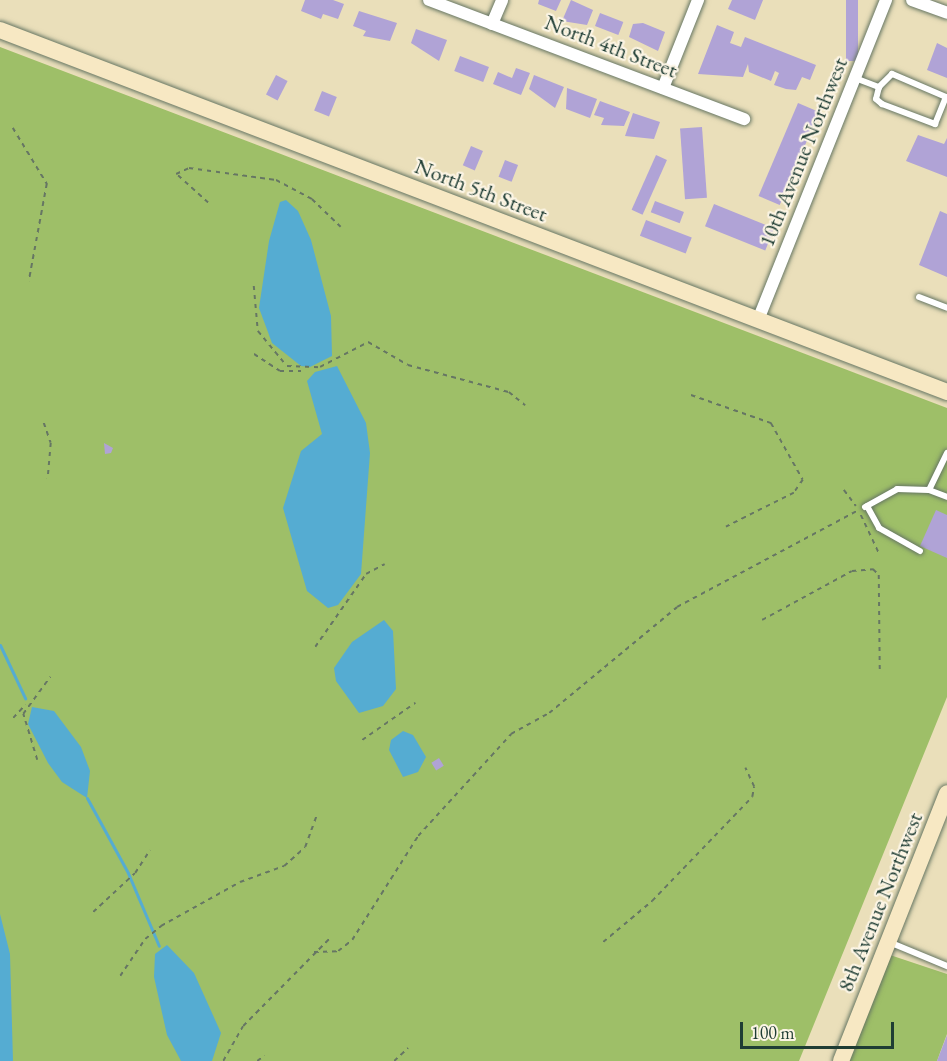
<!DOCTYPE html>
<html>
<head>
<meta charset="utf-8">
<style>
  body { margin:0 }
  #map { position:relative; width:947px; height:1061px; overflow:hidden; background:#eadfba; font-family:"EB Garamond",serif }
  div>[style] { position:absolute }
  .green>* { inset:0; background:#9ebf68 }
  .water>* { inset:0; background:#55acd2 }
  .stream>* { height:3px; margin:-1.5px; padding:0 1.5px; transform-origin:1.5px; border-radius:1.5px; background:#55acd2 }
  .building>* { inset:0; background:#b0a3d6; transform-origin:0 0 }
  .path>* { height:1.5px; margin-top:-0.75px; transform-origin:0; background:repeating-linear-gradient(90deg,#667663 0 4.5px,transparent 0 9px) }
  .roads { filter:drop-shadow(0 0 2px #667663) drop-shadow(0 0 2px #667663) }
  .lane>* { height:6px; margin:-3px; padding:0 3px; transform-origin:3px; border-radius:3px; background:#fff }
  .street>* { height:12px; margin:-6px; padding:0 6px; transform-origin:6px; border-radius:6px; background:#fff }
  .secondary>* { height:16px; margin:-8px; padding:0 8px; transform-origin:8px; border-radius:8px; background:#f7e8c3 }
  span { translate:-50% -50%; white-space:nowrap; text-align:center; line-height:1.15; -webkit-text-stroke:4.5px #fcf5e5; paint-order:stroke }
  .street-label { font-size:22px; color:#1f3d34 }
  .scale { position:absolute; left:740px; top:1022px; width:154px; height:27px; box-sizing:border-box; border:3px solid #1f3d34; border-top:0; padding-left:8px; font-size:18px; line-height:21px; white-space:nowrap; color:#1f3d34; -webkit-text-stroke:4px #fcf5e5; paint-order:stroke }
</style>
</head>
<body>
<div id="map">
  <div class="green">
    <i style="clip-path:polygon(0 47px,947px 408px,947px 697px,799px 1061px,0 1061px)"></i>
    <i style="clip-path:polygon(890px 955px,947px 974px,947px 1034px,937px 1061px,849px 1061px)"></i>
  </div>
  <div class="water">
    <i style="clip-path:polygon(286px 200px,298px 211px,311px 240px,331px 316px,332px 356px,310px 367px,301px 366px,272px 343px,259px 308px,269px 241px,280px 202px)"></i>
    <i style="clip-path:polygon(337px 366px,366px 423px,370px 453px,361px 574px,338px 605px,328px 608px,307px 591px,283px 508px,301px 451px,322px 434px,307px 381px,315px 372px)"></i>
    <i style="clip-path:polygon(384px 620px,393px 631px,396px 689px,383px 706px,359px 713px,336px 681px,334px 668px,352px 642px)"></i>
    <i style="clip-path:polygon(32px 707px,54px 711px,81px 747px,90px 771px,87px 798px,62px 782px,48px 763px,28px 724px)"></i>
    <i style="clip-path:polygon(403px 731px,413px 735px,426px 757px,418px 772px,403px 777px,389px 750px,391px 740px)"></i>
    <i style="clip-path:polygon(0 914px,10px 954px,13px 1061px,0 1061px)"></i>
    <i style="clip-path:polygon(167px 945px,194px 973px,221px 1033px,212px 1061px,181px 1061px,167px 1035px,154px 977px,155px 954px)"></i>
  </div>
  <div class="stream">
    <i style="left:0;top:645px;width:59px;rotate:64.7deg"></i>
    <i style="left:87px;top:798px;width:85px;rotate:61.3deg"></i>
    <i style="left:128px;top:873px;width:79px;rotate:67deg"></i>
  </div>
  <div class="building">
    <i style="clip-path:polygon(305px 0,333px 0,344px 4px,338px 19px,323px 14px,321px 19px,301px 11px)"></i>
    <i style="clip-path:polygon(539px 0,561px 0,556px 11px,538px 4px)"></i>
    <i style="clip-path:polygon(571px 0,593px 10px,587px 25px,562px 21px)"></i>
    <i style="clip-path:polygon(732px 0,763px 0,755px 20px,728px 9px)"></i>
    <i style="left:846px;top:0;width:12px;height:61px"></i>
    <i style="clip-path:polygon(359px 11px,397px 23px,390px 41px,363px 36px,366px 31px,353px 26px)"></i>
    <i style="left:600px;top:13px;width:25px;height:14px;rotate:21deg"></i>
    <i style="clip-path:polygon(643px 23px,665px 32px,658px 51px,629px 37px,633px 24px)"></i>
    <i style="clip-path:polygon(717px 25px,734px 32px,730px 43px,741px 47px,745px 37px,816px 65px,810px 80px,802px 77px,796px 90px,786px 89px,774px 85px,779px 73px,775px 71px,771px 81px,749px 72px,748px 64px,743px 77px,698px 74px)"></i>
    <i style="clip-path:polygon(416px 29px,447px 40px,439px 61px,411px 43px)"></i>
    <i style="clip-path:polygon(937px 43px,947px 48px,947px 78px,927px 70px)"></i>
    <i style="left:460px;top:56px;width:31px;height:16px;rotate:21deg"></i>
    <i style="clip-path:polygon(516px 68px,530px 73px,521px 95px,493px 84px,498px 72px,512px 78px)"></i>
    <i style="left:276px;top:75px;width:13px;height:22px;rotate:27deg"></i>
    <i style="clip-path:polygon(534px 75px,564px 87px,555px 108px,529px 89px)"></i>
    <i style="clip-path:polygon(567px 88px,597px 99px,590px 118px,566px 109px)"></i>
    <i style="left:322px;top:91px;width:16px;height:21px;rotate:22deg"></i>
    <i style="clip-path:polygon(600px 101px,630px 112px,624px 126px,601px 125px,604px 118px,594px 115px)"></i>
    <i style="left:798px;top:103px;width:23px;height:101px;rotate:23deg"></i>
    <i style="clip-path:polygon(633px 113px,660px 122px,654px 139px,625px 136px)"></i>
    <i style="left:702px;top:127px;width:71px;height:22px;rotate:86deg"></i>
    <i style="clip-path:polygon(918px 135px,944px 144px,947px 138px,947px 177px,906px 161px)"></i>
    <i style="left:471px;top:146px;width:13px;height:21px;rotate:23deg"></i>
    <i style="left:656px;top:155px;width:12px;height:60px;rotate:24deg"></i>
    <i style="left:505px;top:160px;width:14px;height:18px;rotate:21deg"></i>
    <i style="left:655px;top:201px;width:31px;height:12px;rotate:21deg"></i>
    <i style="left:714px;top:204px;width:65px;height:24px;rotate:22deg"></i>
    <i style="clip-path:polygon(940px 211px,947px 214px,947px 277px,919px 265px)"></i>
    <i style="left:646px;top:220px;width:49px;height:17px;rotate:21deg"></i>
    <i style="clip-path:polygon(104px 443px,113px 448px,111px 453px,105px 454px)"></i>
    <i style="clip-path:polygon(936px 510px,947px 515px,947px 558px,920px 546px)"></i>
    <i style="left:439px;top:758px;width:9px;height:9px;rotate:58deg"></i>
    <i style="clip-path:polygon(947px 1035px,947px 1061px,937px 1061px)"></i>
  </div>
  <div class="path">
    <i style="left:13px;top:128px;width:66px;rotate:58.7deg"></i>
    <i style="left:47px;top:184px;width:99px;rotate:100.5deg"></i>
    <i style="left:208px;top:203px;width:43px;rotate:-137.8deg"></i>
    <i style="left:176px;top:174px;width:14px;rotate:-25deg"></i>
    <i style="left:189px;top:168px;width:88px;rotate:7.9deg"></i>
    <i style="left:276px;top:180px;width:41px;rotate:27.8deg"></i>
    <i style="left:312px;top:199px;width:40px;rotate:44deg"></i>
    <i style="left:254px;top:286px;width:45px;rotate:84.9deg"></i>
    <i style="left:258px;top:331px;width:45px;rotate:50.4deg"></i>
    <i style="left:287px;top:366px;width:33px;rotate:2deg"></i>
    <i style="left:320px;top:367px;width:54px;rotate:-27.5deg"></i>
    <i style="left:368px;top:342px;width:46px;rotate:29.9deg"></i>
    <i style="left:408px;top:365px;width:105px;rotate:15deg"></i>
    <i style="left:509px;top:392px;width:21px;rotate:39deg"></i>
    <i style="left:254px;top:354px;width:31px;rotate:33deg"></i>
    <i style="left:280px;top:371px;width:21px"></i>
    <i style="left:691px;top:395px;width:85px;rotate:19.3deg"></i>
    <i style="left:771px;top:423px;width:65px;rotate:60.7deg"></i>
    <i style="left:803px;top:480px;width:16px;rotate:125deg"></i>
    <i style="left:794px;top:493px;width:76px;rotate:153.4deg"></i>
    <i style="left:44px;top:423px;width:21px;rotate:71deg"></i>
    <i style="left:51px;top:443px;width:36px;rotate:95deg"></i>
    <i style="left:844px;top:490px;width:20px;rotate:53deg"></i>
    <i style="left:861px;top:515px;width:42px;rotate:64.7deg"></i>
    <i style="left:762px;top:620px;width:102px;rotate:-28.6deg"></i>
    <i style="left:852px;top:571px;width:21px;rotate:-5deg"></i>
    <i style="left:873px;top:569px;width:8px;rotate:45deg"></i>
    <i style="left:879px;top:575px;width:97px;rotate:89.4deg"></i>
    <i style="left:315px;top:647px;width:89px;rotate:-55.1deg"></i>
    <i style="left:366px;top:574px;width:21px;rotate:-28deg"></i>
    <i style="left:13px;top:718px;width:18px;rotate:-47deg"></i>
    <i style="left:362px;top:740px;width:65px;rotate:-34.9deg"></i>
    <i style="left:37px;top:760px;width:48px;rotate:-106.9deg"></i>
    <i style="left:23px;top:714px;width:46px;rotate:-53.9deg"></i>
    <i style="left:93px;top:912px;width:57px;rotate:-42.9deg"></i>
    <i style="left:135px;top:873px;width:27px;rotate:-57deg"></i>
    <i style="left:603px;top:942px;width:64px;rotate:-39.9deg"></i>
    <i style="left:652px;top:901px;width:144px;rotate:-46.1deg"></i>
    <i style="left:752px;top:797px;width:10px;rotate:-79deg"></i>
    <i style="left:754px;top:787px;width:21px;rotate:-115deg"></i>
    <i style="left:314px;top:952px;width:24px;rotate:-2deg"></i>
    <i style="left:338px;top:951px;width:18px;rotate:-38deg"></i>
    <i style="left:352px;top:940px;width:123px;rotate:-57.6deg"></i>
    <i style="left:418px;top:836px;width:138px;rotate:-47.6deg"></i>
    <i style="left:511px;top:734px;width:43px;rotate:-28.9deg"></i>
    <i style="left:549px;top:713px;width:166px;rotate:-39.6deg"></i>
    <i style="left:677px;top:607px;width:206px;rotate:-28.1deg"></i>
    <i style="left:120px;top:976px;width:45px;rotate:-56deg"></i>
    <i style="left:145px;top:939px;width:21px;rotate:-39deg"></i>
    <i style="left:161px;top:926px;width:90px;rotate:-29.1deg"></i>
    <i style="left:240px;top:882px;width:47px;rotate:-20deg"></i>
    <i style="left:284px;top:866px;width:28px;rotate:-42deg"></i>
    <i style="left:305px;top:847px;width:33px;rotate:-70deg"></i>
    <i style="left:223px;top:1061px;width:40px;rotate:-60.3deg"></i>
    <i style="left:243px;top:1026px;width:125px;rotate:-45.3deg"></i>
    <i style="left:257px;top:1061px;width:9px;rotate:-36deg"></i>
    <i style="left:394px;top:1061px;width:19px;rotate:-43deg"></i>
  </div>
  <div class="roads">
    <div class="lane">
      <i style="left:855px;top:78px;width:26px;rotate:21deg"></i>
      <i style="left:879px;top:87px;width:12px;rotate:104deg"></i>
      <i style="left:876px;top:99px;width:8px;rotate:40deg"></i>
      <i style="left:882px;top:104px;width:57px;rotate:20.7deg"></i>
      <i style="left:935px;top:124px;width:29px;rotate:-68deg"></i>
      <i style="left:946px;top:97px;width:59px;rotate:-156.9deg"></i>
      <i style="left:892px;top:74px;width:18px;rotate:135deg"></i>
      <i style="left:919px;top:297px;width:30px;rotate:21deg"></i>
      <i style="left:947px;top:453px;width:41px;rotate:115.9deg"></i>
      <i style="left:929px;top:490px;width:19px;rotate:21deg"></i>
      <i style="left:867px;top:506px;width:25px;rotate:61deg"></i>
      <i style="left:879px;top:528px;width:47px;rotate:29.3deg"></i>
      <i style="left:865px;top:507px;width:37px;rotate:-29deg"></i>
      <i style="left:897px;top:489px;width:32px;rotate:2deg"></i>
      <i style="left:889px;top:942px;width:63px;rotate:22.5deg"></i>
    </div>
    <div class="street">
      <i style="left:429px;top:0;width:337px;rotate:20.7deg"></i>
      <i style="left:912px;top:0;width:37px;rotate:20deg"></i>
      <i style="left:492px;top:24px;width:26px;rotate:-67deg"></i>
      <i style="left:663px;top:88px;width:95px;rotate:-68.3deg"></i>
      <i style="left:758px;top:320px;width:345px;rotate:-68.2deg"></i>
    </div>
    <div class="secondary">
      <i style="left:0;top:30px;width:1014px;rotate:20.92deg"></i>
      <i style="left:841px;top:1061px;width:288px;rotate:-68.4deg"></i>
    </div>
  </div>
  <div class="street-label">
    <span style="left:611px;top:46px;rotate:21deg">North 4th Street</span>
    <span style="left:803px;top:152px;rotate:-68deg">10th Avenue Northwest</span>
    <span style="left:481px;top:190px;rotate:21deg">North 5th Street</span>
    <span style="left:880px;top:902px;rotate:-68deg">8th Avenue Northwest</span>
  </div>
  <div class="scale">100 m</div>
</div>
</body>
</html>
